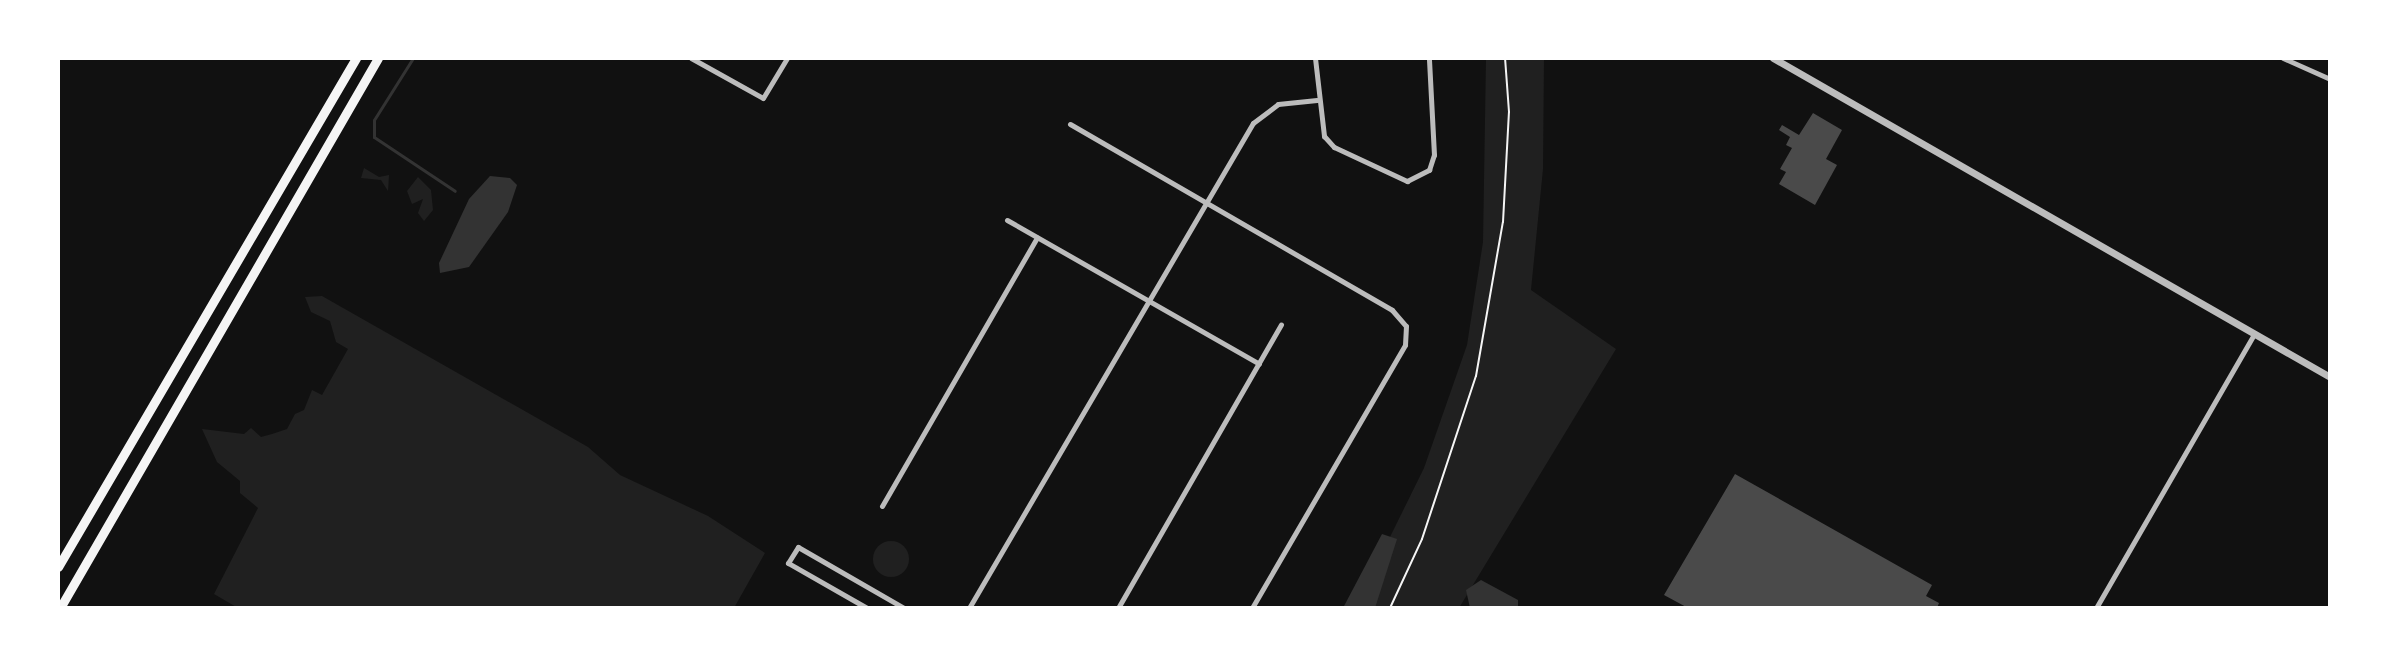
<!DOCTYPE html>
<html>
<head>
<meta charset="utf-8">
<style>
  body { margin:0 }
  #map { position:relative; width:2388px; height:666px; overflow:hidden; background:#111; font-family:"Source Serif 4",serif }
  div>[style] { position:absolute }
  .green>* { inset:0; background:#202020 }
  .round { border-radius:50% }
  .water>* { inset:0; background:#333 }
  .stream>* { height:3px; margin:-1.5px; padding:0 1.5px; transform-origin:1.5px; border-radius:1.5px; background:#333 }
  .building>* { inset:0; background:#4a4a4a }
  .path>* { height:2px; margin:-1px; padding:0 1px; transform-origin:1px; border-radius:1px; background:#f5f5f5 }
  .minor>* { height:5px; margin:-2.5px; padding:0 2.5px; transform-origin:2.5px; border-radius:2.5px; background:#bcbcbc }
  .tertiary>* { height:7px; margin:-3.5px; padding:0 3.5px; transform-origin:3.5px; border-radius:3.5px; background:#bcbcbc }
  .primary>* { height:9px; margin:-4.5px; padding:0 4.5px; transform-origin:4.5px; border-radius:4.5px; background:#f5f5f5 }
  span { translate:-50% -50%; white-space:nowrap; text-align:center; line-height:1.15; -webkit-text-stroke:7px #fff; paint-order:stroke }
  .frame { position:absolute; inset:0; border:60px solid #fff; pointer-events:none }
</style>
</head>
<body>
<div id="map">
  <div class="green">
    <i style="clip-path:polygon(1486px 58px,1544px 58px,1543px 169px,1531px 290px,1616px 349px,1459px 608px,1355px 608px,1424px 468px,1467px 345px,1483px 242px)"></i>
    <i style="clip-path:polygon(364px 168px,379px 177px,389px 175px,388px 191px,381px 180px,361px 178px)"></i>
    <i style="clip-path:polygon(418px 177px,431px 190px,433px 210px,424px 221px,418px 213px,423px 199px,412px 204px,407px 191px)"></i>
    <i style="clip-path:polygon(322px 296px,588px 447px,620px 475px,708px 516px,765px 553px,734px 608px,238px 608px,214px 594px,258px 508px,240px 493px,240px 481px,217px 462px,202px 429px,244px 434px,251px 428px,261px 437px,272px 434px,287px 429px,295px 414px,304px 410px,312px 390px,322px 395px,348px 349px,336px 342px,330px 321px,311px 312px,305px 297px)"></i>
    <i class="round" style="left:873px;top:541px;width:36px;height:36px"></i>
  </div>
  <div class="water">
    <i style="clip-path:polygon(490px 176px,510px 178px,517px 185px,508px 212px,469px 267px,440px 273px,439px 263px,469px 199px)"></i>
    <i style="clip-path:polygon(1382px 534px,1397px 539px,1375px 608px,1343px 608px)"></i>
    <i style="clip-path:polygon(1481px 580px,1518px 600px,1518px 608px,1470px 608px,1466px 590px)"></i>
  </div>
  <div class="stream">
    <i style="left:413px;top:58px;width:73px;rotate:122.2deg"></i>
    <i style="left:374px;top:120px;width:17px;rotate:90deg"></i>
    <i style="left:374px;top:137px;width:97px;rotate:33.7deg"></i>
  </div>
  <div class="building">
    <i style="clip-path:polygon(1813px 113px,1842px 130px,1826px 159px,1837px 165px,1815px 205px,1779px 184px,1786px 172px,1780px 169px,1792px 148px,1786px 145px,1790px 137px,1779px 130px,1782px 125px,1799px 135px)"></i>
    <i style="clip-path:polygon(1735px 474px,1932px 585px,1926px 596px,1939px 603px,1937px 608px,1688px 608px,1664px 595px)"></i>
  </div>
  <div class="path">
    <i style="left:1390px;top:608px;width:76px;rotate:-65.1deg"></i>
    <i style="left:1422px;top:539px;width:172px;rotate:-71.7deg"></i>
    <i style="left:1476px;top:376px;width:156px;rotate:-80.1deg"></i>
    <i style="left:1503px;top:222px;width:110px;rotate:-86.9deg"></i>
    <i style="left:1509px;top:112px;width:54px;rotate:-94.2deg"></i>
  </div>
  <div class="minor">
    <i style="left:691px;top:58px;width:82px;rotate:29.1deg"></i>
    <i style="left:763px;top:98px;width:47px;rotate:-59deg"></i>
    <i style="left:1315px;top:58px;width:79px;rotate:83.4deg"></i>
    <i style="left:1324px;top:136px;width:15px;rotate:48deg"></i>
    <i style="left:1334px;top:147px;width:81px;rotate:25deg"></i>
    <i style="left:1407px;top:181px;width:25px;rotate:-27deg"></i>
    <i style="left:1429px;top:170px;width:16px;rotate:-72deg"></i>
    <i style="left:1434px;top:155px;width:97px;rotate:-93deg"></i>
    <i style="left:2283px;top:58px;width:51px;rotate:24.1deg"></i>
    <i style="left:1070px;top:124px;width:372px;rotate:30deg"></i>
    <i style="left:1392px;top:310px;width:21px;rotate:49deg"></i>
    <i style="left:1406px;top:326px;width:19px;rotate:93deg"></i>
    <i style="left:1405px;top:345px;width:304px;rotate:120.2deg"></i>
    <i style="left:1007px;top:220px;width:290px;rotate:29.7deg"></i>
    <i style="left:882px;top:506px;width:310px;rotate:-60deg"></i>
    <i style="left:867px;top:608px;width:91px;rotate:-150.3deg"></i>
    <i style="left:788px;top:563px;width:19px;rotate:-58deg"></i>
    <i style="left:798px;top:547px;width:122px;rotate:29.9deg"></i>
    <i style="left:969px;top:608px;width:562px;rotate:-59.65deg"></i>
    <i style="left:1253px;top:123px;width:31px;rotate:-37deg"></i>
    <i style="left:1278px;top:104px;width:39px;rotate:-6deg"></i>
    <i style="left:1118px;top:608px;width:327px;rotate:-60.1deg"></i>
    <i style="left:2096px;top:608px;width:316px;rotate:-60deg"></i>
  </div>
  <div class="tertiary">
    <i style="left:1773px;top:58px;width:642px;rotate:29.8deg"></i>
  </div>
  <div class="primary">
    <i style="left:58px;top:567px;width:590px;rotate:-59.65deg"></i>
    <i style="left:60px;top:608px;width:635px;rotate:-59.96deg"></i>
  </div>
  <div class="frame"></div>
</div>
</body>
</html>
